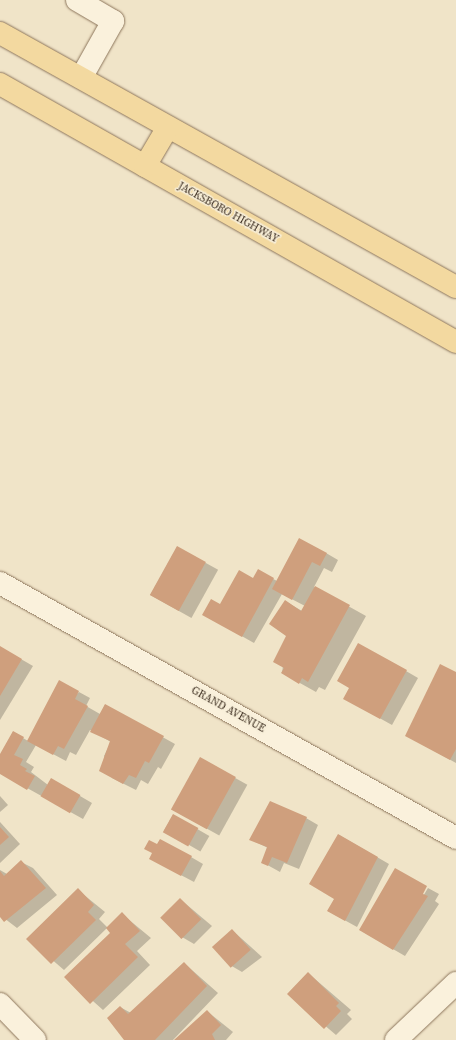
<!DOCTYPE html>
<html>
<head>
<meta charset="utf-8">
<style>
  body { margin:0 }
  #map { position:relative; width:456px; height:1040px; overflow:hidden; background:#f0e4c8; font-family:"Source Serif 4",serif }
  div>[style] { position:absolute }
  .shadow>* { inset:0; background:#0003; transform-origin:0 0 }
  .building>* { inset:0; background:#cf9f7d; transform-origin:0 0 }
  .roads { filter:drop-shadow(0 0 1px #8d765c) drop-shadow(0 0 1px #8d765c) }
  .minor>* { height:22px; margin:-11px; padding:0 11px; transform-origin:11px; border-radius:11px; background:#faf1dc }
  .major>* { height:22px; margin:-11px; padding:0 11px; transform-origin:11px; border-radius:11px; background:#f3d9a0 }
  span { translate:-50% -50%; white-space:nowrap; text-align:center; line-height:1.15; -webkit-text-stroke:3px #f7eed8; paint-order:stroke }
  .street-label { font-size:11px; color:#3d2e20 }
</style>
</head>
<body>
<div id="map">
  <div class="shadow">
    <i style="left:177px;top:547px;width:47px;height:55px;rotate:29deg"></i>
    <i style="clip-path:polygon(326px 553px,338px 560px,332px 572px,324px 568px,314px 587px,366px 616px,325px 690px,319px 687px,316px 692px,282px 673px,287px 635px,285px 601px,302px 611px,305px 606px,282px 594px,254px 643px,215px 621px,220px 605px,253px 579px,258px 571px,277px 581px)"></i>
    <i style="clip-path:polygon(0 647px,33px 666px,0 720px)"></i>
    <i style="clip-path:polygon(406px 671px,418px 678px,392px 725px,356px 705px)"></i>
    <i style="clip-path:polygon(456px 673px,456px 763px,418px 742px)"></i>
    <i style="clip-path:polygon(79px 692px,90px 698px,86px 706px,100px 714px,105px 705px,175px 744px,161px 769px,158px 767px,148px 784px,141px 780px,136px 790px,112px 778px,104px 756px,111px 742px,90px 730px,76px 755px,70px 752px,66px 761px,36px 745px,26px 762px,34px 767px,31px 772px,48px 785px,51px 779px,92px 803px,83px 819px,0 773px,0 756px,13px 732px,28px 741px)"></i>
    <i style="left:201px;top:759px;width:53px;height:58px;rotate:29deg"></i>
    <i style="clip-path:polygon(0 796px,8px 805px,0 812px)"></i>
    <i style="left:173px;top:815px;width:42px;height:18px;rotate:30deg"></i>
    <i style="clip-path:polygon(306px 818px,318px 825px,299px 869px,284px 863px,280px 872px,262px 862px,268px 848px,250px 839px)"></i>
    <i style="clip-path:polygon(0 822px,20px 844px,0 863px)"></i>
    <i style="clip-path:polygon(339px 835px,389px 864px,357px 927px,328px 911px,335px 898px)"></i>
    <i style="clip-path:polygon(191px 857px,203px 864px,194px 882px,162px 865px)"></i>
    <i style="clip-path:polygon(21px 862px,33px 868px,57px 895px,17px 928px,0 915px,0 870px,7px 874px)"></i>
    <i style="clip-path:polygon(428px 888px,439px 894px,435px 901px,439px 904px,405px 956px,360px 930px,422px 898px)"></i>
    <i style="clip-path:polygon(78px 890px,105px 912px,99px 919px,108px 928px,122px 914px,151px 938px,137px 951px,150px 965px,103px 1010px,66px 977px,112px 933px,107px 928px,64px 970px,28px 939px)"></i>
    <i style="clip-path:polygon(180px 899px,212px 926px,194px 944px,182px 937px)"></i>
    <i style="clip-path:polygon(232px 930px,262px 957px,242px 972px,230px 965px)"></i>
    <i style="clip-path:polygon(184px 963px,218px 993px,173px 1040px,127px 1040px,120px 1007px,131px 1013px)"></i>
    <i style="clip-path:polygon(308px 973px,351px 1010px,347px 1014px,352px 1019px,336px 1035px,288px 994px)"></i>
    <i style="clip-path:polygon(208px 1012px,233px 1032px,226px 1040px,176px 1040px)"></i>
  </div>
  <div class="building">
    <i style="clip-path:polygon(299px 538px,327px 553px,320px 566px,312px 562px,292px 600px,272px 589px)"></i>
    <i style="left:177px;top:546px;width:33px;height:56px;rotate:29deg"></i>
    <i style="clip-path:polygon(258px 569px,274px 578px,242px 637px,202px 615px,211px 599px,220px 604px,239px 570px,253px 578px)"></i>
    <i style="clip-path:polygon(315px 586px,350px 605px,308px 682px,302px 678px,299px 684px,281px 673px,284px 668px,273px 662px,286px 636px,269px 624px,285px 600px,301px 611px)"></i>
    <i style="clip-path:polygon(358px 643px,407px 670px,380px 719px,343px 699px,349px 688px,337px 681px)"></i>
    <i style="clip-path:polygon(0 646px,22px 659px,0 696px)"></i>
    <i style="clip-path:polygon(440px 664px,456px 672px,456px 749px,450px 760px,405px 736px)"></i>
    <i style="clip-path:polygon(59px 680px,79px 691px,75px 699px,88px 706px,64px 749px,58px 746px,53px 755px,27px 741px)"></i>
    <i style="clip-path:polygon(105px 704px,164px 736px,149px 763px,145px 761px,136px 778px,129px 775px,123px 784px,99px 771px,110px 741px,90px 732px)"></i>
    <i style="clip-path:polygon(13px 731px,24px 737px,14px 755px,23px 759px,20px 765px,27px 769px,25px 771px,35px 776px,27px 790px,0 774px,0 754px)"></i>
    <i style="left:200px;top:757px;width:41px;height:60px;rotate:29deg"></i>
    <i style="left:51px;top:778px;width:34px;height:21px;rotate:30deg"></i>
    <i style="clip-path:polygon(270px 801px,307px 817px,287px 863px,272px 857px,268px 866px,261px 863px,267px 847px,249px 840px)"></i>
    <i style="left:173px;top:814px;width:29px;height:21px;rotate:29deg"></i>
    <i style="clip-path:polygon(0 827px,9px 837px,0 845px)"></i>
    <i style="clip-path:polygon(338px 834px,378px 857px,345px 921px,327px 911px,334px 899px,309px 884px)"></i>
    <i style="clip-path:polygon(160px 839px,192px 856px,181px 876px,149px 859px,152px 853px,144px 849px,149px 840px,157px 844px)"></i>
    <i style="clip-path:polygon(21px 860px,46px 888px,4px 922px,0 917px,0 871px,4px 876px)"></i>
    <i style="clip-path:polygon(395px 868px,427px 886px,423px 894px,428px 896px,393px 950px,359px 930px)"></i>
    <i style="clip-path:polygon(78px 888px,94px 905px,88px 912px,96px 920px,51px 964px,26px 939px)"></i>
    <i style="left:180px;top:898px;width:30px;height:28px;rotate:45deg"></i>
    <i style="clip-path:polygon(122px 912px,140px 931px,125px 944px,138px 957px,90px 1004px,64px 977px,110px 933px,106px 928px)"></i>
    <i style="left:232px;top:929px;width:28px;height:27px;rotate:48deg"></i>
    <i style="clip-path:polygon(184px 962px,207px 986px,155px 1040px,124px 1040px,107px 1018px,120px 1006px,128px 1014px)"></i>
    <i style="clip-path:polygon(308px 972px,339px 1003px,336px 1006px,341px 1011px,324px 1029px,287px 994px)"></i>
    <i style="clip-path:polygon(207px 1010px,221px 1025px,212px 1034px,215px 1040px,174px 1040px)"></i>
  </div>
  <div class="roads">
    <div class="minor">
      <i style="left:77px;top:0;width:42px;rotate:30.3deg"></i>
      <i style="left:113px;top:21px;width:65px;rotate:119.3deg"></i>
      <i style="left:0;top:583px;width:522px;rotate:29.21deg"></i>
      <i style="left:0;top:1004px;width:50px;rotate:45.8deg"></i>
      <i style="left:396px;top:1040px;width:83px;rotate:-43.5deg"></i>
    </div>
    <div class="major">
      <i style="left:0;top:33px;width:522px;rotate:29.12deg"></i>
      <i style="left:0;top:84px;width:524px;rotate:29.5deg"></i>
      <i style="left:145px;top:166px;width:45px;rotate:-59.5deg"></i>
    </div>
  </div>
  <div class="street-label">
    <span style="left:228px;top:213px;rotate:29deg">JACKSBORO HIGHWAY</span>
    <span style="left:228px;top:710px;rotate:29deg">GRAND AVENUE</span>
  </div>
</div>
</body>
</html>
